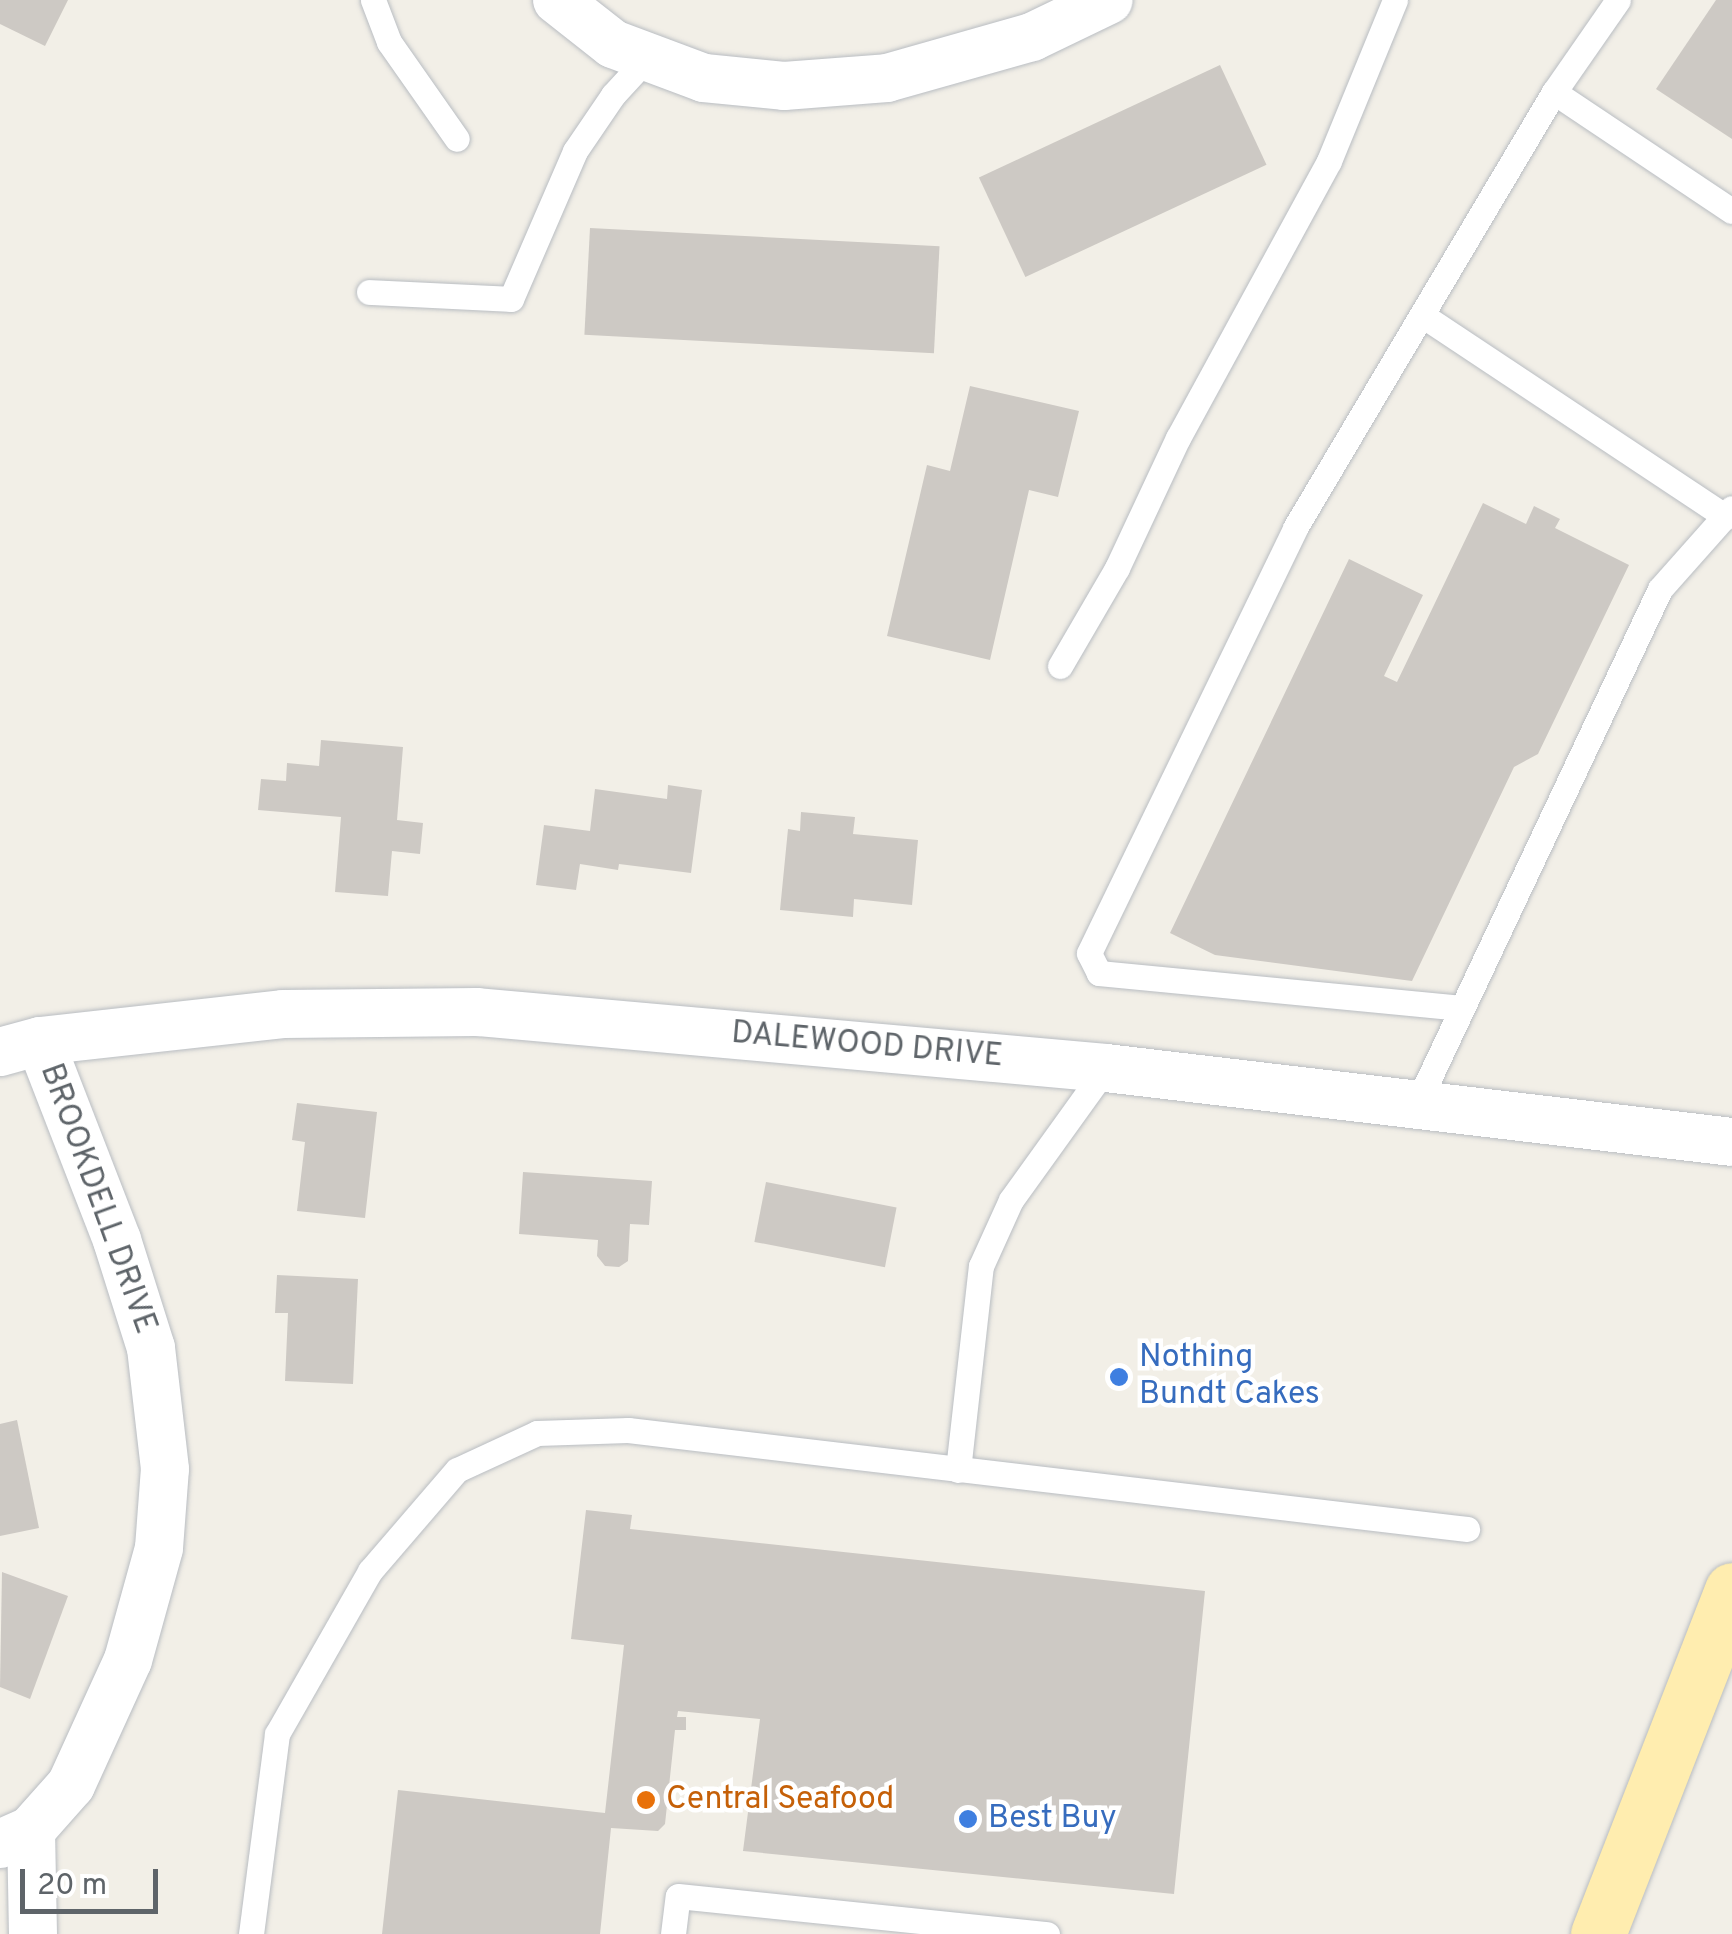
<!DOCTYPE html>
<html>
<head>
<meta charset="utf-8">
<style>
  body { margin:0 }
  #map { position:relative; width:1732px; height:1934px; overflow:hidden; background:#f2efe7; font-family:Overpass,sans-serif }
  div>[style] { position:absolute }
  .building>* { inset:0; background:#cdc9c4; transform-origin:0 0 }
  .roads { filter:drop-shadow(0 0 2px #b9bdc2) drop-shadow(0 0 2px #b9bdc2) }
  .service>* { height:25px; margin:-12.5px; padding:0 12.5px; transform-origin:12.5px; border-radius:12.5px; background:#fff }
  .minor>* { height:48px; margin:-24px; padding:0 24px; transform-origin:24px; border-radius:24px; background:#fff }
  .primary>* { height:55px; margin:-27.5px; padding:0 27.5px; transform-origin:27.5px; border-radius:27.5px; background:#ffedaf }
  .dots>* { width:28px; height:28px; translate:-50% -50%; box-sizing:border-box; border:5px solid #fff; border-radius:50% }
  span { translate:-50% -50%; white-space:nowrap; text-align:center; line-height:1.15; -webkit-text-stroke:9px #fff; paint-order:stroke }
  .street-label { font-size:32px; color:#5e6469 }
  .shop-label { font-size:32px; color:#366cbe }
  .left { translate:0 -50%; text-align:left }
  .food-label { font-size:32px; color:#c56008 }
  .scale { position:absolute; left:20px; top:1869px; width:138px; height:45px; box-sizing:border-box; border:5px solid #5e6469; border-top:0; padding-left:12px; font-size:30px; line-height:35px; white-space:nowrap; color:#5e6469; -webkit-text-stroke:8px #fff; paint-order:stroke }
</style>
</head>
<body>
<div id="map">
  <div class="building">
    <i style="clip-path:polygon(0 0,68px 0,45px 46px,0 24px)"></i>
    <i style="clip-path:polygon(1716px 0,1732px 0,1732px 139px,1656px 89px)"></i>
    <i style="left:1220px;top:65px;width:110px;height:266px;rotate:65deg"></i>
    <i style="left:590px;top:228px;width:350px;height:107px;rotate:3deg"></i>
    <i style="clip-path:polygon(970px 386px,1079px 411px,1058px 497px,1029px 490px,990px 660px,887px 636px,927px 465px,950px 471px)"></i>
    <i style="clip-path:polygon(1483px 503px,1526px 524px,1534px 506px,1560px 519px,1555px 528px,1629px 565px,1538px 754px,1514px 767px,1412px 981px,1215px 955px,1170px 933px,1349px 559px,1423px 595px,1384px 676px,1397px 682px)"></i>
    <i style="clip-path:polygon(321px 740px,403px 747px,397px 820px,423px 823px,420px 854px,392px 851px,388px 896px,335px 892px,341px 817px,258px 810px,261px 779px,286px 781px,287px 763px,319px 766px)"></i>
    <i style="clip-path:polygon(668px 785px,702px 790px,691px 873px,619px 864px,618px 870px,580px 864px,576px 890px,536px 885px,544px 825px,590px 831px,595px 789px,667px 799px)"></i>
    <i style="clip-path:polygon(801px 812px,855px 817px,853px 834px,918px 840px,912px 905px,854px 899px,853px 917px,780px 910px,788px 829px,800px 831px)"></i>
    <i style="clip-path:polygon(297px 1103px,377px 1112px,365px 1218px,297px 1211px,305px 1142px,292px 1140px)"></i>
    <i style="clip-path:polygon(523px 1172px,652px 1181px,649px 1225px,630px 1224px,628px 1261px,619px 1267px,605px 1266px,597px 1256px,598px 1240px,519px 1234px)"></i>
    <i style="left:766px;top:1182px;width:133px;height:61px;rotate:11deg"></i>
    <i style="clip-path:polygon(277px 1275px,358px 1279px,353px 1384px,285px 1381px,288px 1313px,275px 1313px)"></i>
    <i style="clip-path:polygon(17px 1420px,39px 1528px,0 1536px,0 1424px)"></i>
    <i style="clip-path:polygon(586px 1510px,632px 1515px,630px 1529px,1205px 1591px,1174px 1894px,743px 1851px,760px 1719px,678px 1711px,677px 1717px,686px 1717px,686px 1730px,675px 1730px,665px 1824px,658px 1831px,611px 1828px,600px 1934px,382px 1934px,398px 1790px,605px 1813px,624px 1645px,571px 1639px)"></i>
    <i style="clip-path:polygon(2px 1572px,68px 1596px,30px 1699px,0 1687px)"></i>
  </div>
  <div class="roads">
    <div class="service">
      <i style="left:373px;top:0;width:45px;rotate:69.1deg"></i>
      <i style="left:389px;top:42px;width:118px;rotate:55deg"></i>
      <i style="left:1554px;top:92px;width:112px;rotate:-55.2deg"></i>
      <i style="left:369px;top:292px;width:142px;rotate:2.8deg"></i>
      <i style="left:511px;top:299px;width:161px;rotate:-66.6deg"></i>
      <i style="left:575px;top:151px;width:68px;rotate:-55.8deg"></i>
      <i style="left:613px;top:95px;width:52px;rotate:-47.4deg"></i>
      <i style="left:1422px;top:315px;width:365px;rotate:33.6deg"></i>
      <i style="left:1060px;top:666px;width:113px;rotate:-59.8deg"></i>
      <i style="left:1117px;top:568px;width:144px;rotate:-64.9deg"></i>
      <i style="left:1178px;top:438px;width:315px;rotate:-61.4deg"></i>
      <i style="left:1329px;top:161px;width:174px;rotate:-67.7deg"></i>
      <i style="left:1462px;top:1008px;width:365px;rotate:-174.5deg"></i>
      <i style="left:1099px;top:973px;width:22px;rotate:-117deg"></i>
      <i style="left:1089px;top:953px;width:472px;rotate:-64.1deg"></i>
      <i style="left:1295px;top:528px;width:507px;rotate:-59.29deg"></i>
      <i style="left:1554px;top:92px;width:214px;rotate:33.8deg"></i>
      <i style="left:1417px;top:1104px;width:569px;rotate:-64.74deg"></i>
      <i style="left:1660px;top:589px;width:108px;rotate:-48.4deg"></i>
      <i style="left:958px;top:1470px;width:205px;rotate:-83.6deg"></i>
      <i style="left:981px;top:1266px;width:72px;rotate:-65.6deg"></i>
      <i style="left:1011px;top:1200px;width:163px;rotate:-54.3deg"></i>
      <i style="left:251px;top:1934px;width:202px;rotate:-82.6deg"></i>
      <i style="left:277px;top:1734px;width:188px;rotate:-60.3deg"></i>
      <i style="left:370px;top:1571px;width:133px;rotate:-49.3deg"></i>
      <i style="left:457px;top:1470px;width:88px;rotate:-24.8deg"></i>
      <i style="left:537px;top:1433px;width:91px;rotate:-1.9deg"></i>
      <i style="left:628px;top:1430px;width:845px;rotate:6.73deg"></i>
      <i style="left:673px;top:1934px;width:38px;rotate:-83deg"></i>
      <i style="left:678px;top:1896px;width:371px;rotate:5.9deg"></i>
    </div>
    <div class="minor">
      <i style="left:557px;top:0;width:71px;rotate:38.2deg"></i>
      <i style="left:613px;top:44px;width:97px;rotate:20.5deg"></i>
      <i style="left:704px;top:78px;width:80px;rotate:5.7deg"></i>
      <i style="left:784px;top:86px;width:103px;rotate:-4.4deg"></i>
      <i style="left:887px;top:78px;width:151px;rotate:-15.8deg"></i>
      <i style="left:1032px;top:37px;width:85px;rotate:-25.7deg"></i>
      <i style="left:0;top:1052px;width:41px;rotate:-15.4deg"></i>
      <i style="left:40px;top:1041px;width:244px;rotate:-6.3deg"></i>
      <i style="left:283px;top:1014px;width:194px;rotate:-0.6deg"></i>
      <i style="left:477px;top:1012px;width:631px;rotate:5.09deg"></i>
      <i style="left:1106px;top:1068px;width:630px;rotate:6.74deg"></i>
      <i style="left:31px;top:1830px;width:104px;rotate:88.9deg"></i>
      <i style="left:0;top:1844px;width:34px;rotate:-24deg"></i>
      <i style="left:31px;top:1830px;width:60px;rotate:-48.4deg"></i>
      <i style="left:71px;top:1785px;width:137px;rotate:-65.5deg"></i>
      <i style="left:128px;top:1660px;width:116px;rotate:-74.5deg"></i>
      <i style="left:159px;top:1548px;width:79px;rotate:-85.7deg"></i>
      <i style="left:165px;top:1469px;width:122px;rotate:-96.6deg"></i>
      <i style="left:151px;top:1348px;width:113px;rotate:-107.5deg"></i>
      <i style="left:117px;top:1240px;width:213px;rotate:-111.2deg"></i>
    </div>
    <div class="primary">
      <i style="left:1598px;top:1934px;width:369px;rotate:-68.7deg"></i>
    </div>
  </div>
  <div class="dots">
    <i style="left:1119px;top:1377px;background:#3f7fe0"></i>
    <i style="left:646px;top:1800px;background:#e8710a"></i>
    <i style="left:968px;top:1819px;background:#3f7fe0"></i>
  </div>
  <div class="street-label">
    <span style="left:867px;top:1046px;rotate:5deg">DALEWOOD DRIVE</span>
    <span style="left:97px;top:1199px;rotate:70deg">BROOKDELL DRIVE</span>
  </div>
  <div class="shop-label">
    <span class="left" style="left:1139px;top:1377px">Nothing<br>Bundt Cakes</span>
    <span class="left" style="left:988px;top:1819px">Best Buy</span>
  </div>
  <div class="food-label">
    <span class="left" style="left:666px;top:1800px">Central Seafood</span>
  </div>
  <div class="scale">20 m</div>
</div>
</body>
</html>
